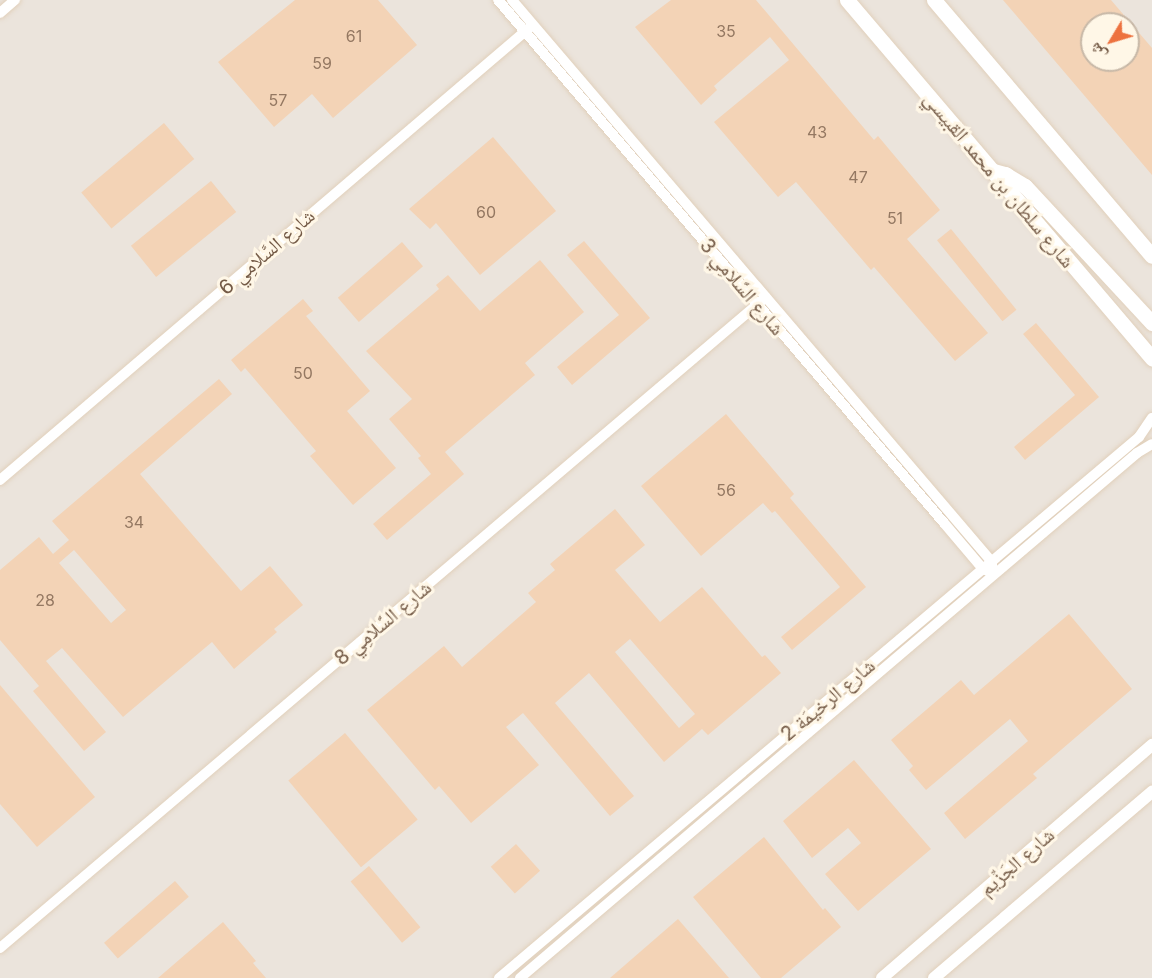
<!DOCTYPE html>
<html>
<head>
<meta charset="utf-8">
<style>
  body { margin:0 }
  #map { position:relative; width:1152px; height:978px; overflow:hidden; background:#fdf4e0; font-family:Inter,"Noto Naskh Arabic",sans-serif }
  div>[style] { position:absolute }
  .industrial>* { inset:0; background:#ebe4dc }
  .building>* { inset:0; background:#f3d3b6; transform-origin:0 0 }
  .roads { filter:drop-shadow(0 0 2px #e1d0bb) drop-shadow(0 0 2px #e1d0bb) }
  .minor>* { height:10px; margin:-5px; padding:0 5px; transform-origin:5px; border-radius:5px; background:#fff }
  .tertiary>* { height:12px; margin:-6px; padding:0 6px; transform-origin:6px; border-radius:6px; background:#fff }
  .secondary>* { height:15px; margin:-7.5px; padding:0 7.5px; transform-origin:7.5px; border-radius:7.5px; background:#fff }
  span { translate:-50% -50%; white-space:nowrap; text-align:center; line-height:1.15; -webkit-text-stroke:6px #fff7e7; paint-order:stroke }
  .number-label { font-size:16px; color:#947862 }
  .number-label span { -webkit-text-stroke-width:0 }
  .street-label { font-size:20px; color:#745a46 }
  .north { position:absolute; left:1080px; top:12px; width:60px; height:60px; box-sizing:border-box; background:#fff7e7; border:2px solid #c7b8a7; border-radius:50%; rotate:232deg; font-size:16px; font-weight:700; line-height:24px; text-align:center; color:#745a46 }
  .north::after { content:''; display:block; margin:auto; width:21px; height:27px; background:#ed723f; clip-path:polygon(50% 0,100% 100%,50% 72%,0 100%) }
</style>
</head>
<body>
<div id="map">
  <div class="industrial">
    <i style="clip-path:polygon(evenodd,0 0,1152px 0,1152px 978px,0 978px,0 0,1092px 24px,1128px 24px,1128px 60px,1092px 60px,1092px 24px)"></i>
  </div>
  <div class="building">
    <i style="clip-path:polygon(295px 0,378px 0,417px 45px,333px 118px,312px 94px,274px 127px,218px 62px)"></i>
    <i style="clip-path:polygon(671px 0,756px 0,874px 140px,878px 136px,940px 210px,907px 239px,988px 333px,955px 361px,874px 267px,871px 270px,796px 182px,778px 197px,714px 122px,789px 60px,770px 37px,714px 86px,717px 90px,701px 105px,635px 27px)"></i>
    <i style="clip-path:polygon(evenodd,1003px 0,1111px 0,1152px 48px,1152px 175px,1003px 0,1092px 24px,1128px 24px,1128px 60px,1092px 60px,1092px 24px)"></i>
    <i style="left:164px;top:123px;width:47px;height:108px;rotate:50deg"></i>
    <i style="clip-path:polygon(493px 137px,556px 211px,480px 275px,436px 223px,430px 229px,409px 209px)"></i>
    <i style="left:211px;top:181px;width:40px;height:103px;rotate:51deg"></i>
    <i style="left:951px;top:229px;width:104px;height:18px;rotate:51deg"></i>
    <i style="clip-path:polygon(584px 241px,650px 318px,572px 385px,557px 367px,619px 315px,567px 255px)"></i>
    <i style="left:402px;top:242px;width:32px;height:85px;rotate:49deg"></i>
    <i style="clip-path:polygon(540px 260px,584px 312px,525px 363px,535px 375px,445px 452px,464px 474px,387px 540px,373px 524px,431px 474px,418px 458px,421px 456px,389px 419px,412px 399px,366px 351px,439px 289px,436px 285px,448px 275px,480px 311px)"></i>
    <i style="clip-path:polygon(303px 299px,313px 311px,306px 316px,370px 391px,347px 411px,396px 468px,353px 505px,310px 456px,316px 451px,245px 368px,241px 372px,231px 360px)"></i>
    <i style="clip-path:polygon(1036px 323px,1099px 397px,1025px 460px,1014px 447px,1075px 395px,1023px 334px)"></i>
    <i style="clip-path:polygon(evenodd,219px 379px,232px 394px,140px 474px,241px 591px,270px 566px,303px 605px,274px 629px,277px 632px,234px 669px,212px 642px,123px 717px,62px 648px,46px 661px,106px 732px,84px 751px,33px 691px,39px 686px,0 640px,0 570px,39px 537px,53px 554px,69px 540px,52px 521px,219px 379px,74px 550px,126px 610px,111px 623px,59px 563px,74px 550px)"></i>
    <i style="clip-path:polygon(726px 414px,794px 494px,790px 498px,866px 587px,792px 650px,781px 637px,840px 587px,775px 511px,772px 513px,763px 503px,701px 556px,641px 486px)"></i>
    <i style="clip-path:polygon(evenodd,615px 509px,645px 545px,615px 570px,660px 622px,702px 587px,762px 657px,765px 655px,781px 673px,708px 735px,702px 729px,664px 762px,589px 673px,555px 703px,634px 796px,610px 816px,523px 713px,506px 727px,539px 765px,471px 823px,439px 786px,435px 790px,367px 710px,444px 646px,462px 667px,536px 602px,528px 593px,555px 570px,550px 564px,615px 509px,630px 639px,695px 714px,679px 728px,615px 652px,630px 639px)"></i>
    <i style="clip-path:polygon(1069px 614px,1132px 689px,1033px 774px,1037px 778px,965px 839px,944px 813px,1028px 741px,1010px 719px,926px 790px,909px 770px,913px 766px,891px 740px,961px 680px,974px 695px)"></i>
    <i style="clip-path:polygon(0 685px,95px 797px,37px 847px,0 804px)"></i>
    <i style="left:345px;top:733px;width:113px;height:74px;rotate:50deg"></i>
    <i style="clip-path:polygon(854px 760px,931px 849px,858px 911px,825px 874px,861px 843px,848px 828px,812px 858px,783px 821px)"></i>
    <i style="clip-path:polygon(764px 837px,823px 910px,825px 908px,841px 927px,781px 978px,761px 978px,693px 897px)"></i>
    <i style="left:516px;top:844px;width:36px;height:34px;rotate:48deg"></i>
    <i style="left:369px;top:866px;width:80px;height:24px;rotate:50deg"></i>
    <i style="left:175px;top:881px;width:21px;height:94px;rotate:49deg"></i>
    <i style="clip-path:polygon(678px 919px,729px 978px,610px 978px)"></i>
    <i style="clip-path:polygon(223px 922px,256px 961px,253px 963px,266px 978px,158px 978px)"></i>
  </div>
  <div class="roads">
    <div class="minor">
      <i style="left:498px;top:0;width:687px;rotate:49.54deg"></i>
      <i style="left:944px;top:523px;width:60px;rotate:49.7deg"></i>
      <i style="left:983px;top:569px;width:8px;rotate:23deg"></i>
      <i style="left:512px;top:0;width:739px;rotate:49.5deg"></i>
      <i style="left:992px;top:562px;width:5px;rotate:90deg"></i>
      <i style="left:0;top:13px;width:20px;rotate:-41deg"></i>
      <i style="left:0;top:480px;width:696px;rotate:-40.51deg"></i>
      <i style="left:0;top:948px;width:1005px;rotate:-40.36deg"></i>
      <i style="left:499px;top:978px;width:838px;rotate:-40.21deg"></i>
      <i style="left:1139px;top:437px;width:23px;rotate:-56deg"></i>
      <i style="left:520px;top:978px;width:810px;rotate:-40.39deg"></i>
      <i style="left:1137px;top:453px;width:17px;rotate:-31deg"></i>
    </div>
    <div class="tertiary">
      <i style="left:882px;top:978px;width:357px;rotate:-40.8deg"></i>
      <i style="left:934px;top:978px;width:287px;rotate:-40.5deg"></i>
    </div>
    <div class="secondary">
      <i style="left:847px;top:0;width:471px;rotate:49.6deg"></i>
      <i style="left:934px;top:0;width:336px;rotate:49.6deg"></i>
      <i style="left:990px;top:170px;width:16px;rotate:15deg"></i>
      <i style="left:1005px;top:174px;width:23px;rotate:31deg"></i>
      <i style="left:1025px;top:186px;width:187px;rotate:47.2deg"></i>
    </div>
  </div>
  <div class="number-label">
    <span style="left:726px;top:31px">35</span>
    <span style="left:354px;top:36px">61</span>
    <span style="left:322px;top:63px">59</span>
    <span style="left:278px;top:100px">57</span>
    <span style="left:817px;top:132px">43</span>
    <span style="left:858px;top:177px">47</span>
    <span style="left:486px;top:212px">60</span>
    <span style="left:895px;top:218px">51</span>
    <span style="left:303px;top:373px">50</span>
    <span style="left:726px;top:490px">56</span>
    <span style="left:134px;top:522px">34</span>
    <span style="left:45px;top:600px">28</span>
  </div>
  <div class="street-label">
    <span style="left:999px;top:180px;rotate:50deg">شارع سلطان بن محمد القبيسي</span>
    <span style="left:267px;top:252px;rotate:-41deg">شارع السَّلامِي 6</span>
    <span style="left:742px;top:287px;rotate:50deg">شارع السَّلامِي 3</span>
    <span style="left:383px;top:623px;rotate:-40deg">شارع السَّلامِي 8</span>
    <span style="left:828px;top:700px;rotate:-40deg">شارع الرخيمَة 2</span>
    <span style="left:1017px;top:862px;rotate:-41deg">شارع الجَزِّيم</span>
  </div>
  <div class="north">ش</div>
</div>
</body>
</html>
